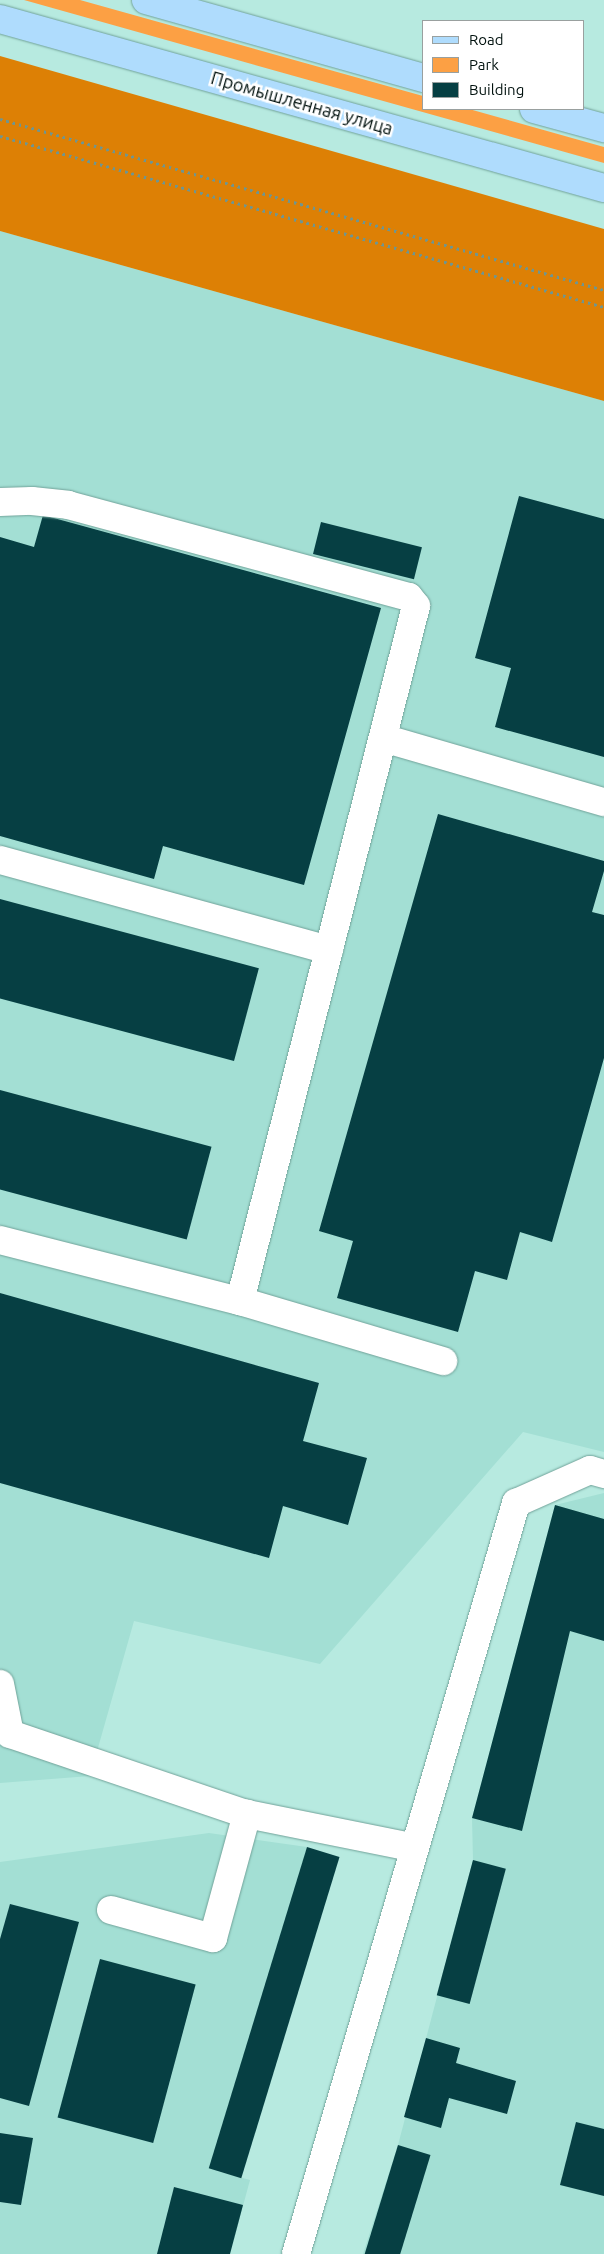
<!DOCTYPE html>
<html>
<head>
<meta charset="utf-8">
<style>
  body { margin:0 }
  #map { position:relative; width:604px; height:2254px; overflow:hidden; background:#b7eae0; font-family:Ubuntu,sans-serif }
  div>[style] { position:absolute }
  .built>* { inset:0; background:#a3dfd4 }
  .green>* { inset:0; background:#fca044 }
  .forest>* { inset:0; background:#dd8005 }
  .building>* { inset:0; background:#063f43; transform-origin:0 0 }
  .path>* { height:3px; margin-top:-1.5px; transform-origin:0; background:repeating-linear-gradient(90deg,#70958e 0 2.5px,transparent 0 6.5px) }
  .roads { filter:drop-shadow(0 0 1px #71a299) drop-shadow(0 0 1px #71a299) }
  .minor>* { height:28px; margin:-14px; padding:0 14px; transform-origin:14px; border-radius:14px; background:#fff }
  .major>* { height:28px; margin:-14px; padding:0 14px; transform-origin:14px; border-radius:14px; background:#afdcfd }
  span { translate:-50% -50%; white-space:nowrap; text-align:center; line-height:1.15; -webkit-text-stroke:5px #fff; paint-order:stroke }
  .street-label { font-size:18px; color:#01110e }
  .legend { position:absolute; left:422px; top:20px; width:162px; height:90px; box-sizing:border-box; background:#fff; border:1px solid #99a09f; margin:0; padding:6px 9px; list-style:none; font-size:15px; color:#01110e }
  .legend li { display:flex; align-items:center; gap:10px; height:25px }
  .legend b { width:25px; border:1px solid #99a09f }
</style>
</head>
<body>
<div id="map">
  <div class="built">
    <i style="clip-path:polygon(0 231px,604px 401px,604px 1452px,523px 1432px,320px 1664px,134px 1621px,90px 1776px,0 1783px)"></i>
    <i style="clip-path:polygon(604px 1493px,604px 2254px,363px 2254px,398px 2145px,473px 1860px,472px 1818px,555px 1505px)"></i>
    <i style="clip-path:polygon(209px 1833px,307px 1847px,217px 2171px,250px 2180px,230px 2254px,0 2254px,0 1862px)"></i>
  </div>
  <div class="green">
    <i style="clip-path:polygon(24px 0,80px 0,423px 96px,423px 109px,469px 109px,604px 147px,604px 163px)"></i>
  </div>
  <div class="forest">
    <i style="clip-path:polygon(0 56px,604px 229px,604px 401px,0 231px)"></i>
  </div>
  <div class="building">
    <i style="clip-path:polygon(519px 496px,604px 519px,604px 757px,495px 727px,511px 668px,475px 658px)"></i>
    <i style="clip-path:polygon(43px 515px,381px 608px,304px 885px,163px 846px,154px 879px,0 836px,0 537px,34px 547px)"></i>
    <i style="left:321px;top:522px;width:104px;height:33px;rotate:14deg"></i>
    <i style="clip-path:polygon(438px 814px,604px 861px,604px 871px,592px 912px,604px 915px,604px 1058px,552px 1242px,520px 1232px,507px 1280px,475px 1271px,458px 1332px,337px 1298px,353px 1241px,319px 1231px)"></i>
    <i style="left:0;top:899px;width:268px;height:96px;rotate:15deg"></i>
    <i style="left:0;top:1090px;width:219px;height:96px;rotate:15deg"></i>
    <i style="clip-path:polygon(0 1293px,319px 1383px,303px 1441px,367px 1458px,348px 1525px,283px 1506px,269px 1558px,0 1483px)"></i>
    <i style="clip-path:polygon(555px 1505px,604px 1519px,604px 1641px,570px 1631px,522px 1831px,472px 1818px)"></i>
    <i style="left:307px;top:1847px;width:34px;height:336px;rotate:17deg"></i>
    <i style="left:473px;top:1860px;width:34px;height:140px;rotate:15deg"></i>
    <i style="clip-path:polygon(10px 1904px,79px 1922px,29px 2106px,0 2098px,0 1939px)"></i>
    <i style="left:100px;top:1959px;width:99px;height:164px;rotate:15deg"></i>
    <i style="clip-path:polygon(426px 2038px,460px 2048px,456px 2063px,516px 2081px,507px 2114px,449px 2098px,441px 2128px,404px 2117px)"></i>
    <i style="clip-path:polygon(576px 2122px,604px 2129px,604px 2196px,560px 2185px)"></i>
    <i style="clip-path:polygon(0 2133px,33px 2138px,21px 2205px,0 2202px)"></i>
    <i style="left:398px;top:2145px;width:34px;height:114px;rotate:17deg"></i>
    <i style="clip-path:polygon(174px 2187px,243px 2205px,230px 2254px,157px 2254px)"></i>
  </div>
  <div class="path">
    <i style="left:0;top:119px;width:628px;rotate:15.81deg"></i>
    <i style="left:0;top:136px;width:628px;rotate:15.81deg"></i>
  </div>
  <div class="roads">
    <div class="minor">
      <i style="left:0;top:502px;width:32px;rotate:-2deg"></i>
      <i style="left:32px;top:501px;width:36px;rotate:6deg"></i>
      <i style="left:68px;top:505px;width:353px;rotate:15.1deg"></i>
      <i style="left:409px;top:597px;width:11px;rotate:52deg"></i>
      <i style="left:416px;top:606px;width:717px;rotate:104.21deg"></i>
      <i style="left:383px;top:738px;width:230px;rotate:16.2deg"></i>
      <i style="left:0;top:860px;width:341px;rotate:15.3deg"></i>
      <i style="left:0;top:1240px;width:248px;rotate:14.3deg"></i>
      <i style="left:240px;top:1301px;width:212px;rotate:16.5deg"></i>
      <i style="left:0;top:1684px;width:51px;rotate:78.7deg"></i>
      <i style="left:10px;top:1734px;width:250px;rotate:18.7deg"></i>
      <i style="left:247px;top:1814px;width:171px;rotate:11.4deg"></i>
      <i style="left:111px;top:1910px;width:106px;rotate:15.4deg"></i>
      <i style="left:213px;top:1938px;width:129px;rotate:-74.7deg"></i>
      <i style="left:296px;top:2254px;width:783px;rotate:-73.67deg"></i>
      <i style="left:516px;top:1503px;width:81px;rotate:-24deg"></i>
      <i style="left:590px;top:1470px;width:15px;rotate:16deg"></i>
    </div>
    <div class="major">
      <i style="left:146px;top:0;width:288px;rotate:15.7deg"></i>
      <i style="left:0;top:19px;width:627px;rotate:15.63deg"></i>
      <i style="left:534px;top:109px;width:73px;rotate:15.2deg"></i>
    </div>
  </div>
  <div class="street-label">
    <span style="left:302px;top:103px;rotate:16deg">Промышленная улица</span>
  </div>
  <ul class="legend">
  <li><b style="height:6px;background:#afdcfd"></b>Road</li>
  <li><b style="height:14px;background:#fca044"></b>Park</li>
  <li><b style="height:14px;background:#063f43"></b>Building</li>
  </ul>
</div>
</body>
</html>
